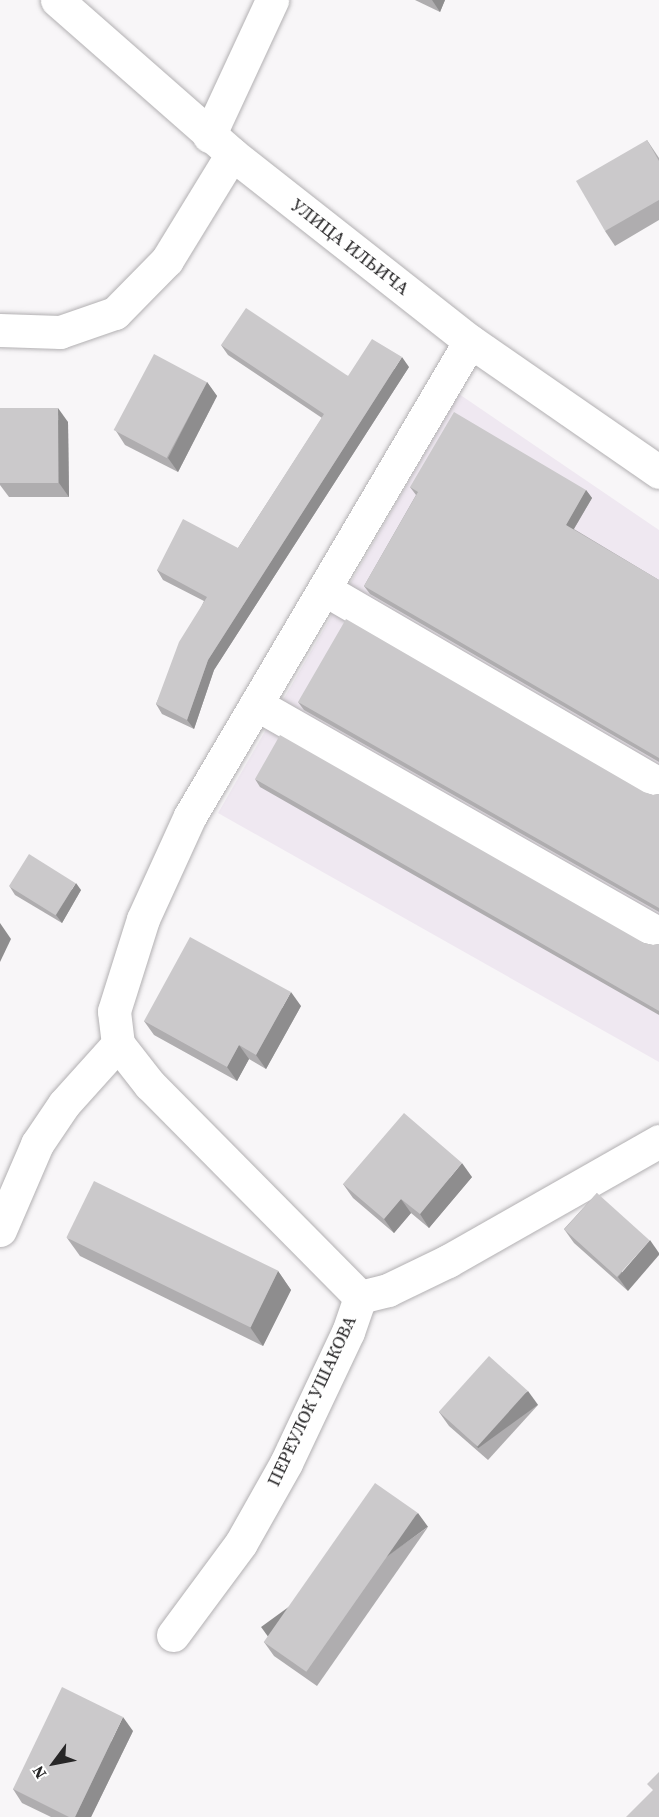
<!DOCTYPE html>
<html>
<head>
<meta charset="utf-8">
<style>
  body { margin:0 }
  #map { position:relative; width:659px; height:1817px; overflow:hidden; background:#f8f6f8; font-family:"Source Serif 4",serif }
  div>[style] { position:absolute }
  .built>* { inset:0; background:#efe8f1 }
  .roads { filter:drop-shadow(0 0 2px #b2b0b2) drop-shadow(0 0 2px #b2b0b2) }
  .minor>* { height:33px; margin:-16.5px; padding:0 16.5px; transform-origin:16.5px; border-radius:16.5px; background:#fff }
  .wall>* { inset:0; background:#afadaf }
  .shaded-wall>* { inset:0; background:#8e8d8e; transform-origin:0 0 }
  .building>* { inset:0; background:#cbc9cb; transform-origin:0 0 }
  span { translate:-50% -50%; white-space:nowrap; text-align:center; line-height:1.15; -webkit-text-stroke:4.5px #fff; paint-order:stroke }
  .street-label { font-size:18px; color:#272627 }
  .north { position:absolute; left:24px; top:1733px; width:60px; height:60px; -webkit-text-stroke:4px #fff; paint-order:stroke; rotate:238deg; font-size:16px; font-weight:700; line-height:24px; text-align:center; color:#272627 }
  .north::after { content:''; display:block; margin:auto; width:21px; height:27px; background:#272627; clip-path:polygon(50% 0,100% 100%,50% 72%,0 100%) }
</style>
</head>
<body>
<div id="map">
  <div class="built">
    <i style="clip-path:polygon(459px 394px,659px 530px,659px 1062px,218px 813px)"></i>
  </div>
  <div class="roads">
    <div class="minor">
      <i style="left:57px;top:0;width:233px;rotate:41.3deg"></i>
      <i style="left:232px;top:154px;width:303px;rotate:38.2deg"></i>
      <i style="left:470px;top:341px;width:230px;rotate:34.7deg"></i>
      <i style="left:209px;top:136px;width:150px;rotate:-65.1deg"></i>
      <i style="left:0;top:330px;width:60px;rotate:1.9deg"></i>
      <i style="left:60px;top:332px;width:58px;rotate:-19.1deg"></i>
      <i style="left:115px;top:313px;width:74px;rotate:-45.5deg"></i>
      <i style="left:167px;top:260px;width:124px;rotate:-58.5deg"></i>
      <i style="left:324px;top:589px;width:388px;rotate:30.2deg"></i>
      <i style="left:256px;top:704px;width:464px;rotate:29.7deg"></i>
      <i style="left:0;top:1230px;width:94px;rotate:-66.7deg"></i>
      <i style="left:37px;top:1144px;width:48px;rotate:-56deg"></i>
      <i style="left:64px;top:1104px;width:81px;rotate:-48deg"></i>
      <i style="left:360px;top:1297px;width:298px;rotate:-134.7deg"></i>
      <i style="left:150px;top:1085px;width:52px;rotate:-128deg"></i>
      <i style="left:118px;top:1044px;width:33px;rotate:-97deg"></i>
      <i style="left:114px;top:1011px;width:96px;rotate:-72.5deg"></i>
      <i style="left:143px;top:919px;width:113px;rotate:-65.5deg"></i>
      <i style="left:190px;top:816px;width:551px;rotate:-59.48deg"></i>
      <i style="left:173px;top:1635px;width:114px;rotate:-53.5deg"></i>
      <i style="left:241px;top:1543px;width:92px;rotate:-60.6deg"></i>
      <i style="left:286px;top:1463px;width:145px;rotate:-64.7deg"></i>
      <i style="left:348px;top:1332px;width:37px;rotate:-71deg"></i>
      <i style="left:360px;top:1297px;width:29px;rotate:-14deg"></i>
      <i style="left:388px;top:1290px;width:67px;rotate:-25.8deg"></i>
      <i style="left:448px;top:1261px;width:243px;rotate:-29.6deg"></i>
    </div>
  </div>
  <div class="wall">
    <i style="clip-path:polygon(415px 0,445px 0,440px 12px)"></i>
    <i style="clip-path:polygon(647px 140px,659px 158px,659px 220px,615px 246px,605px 231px)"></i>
    <i style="clip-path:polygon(221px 345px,348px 376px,409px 367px,214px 670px,194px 729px,162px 714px,156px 704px,204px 601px,163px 580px,157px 570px,238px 548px,322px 418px,228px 355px)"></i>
    <i style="clip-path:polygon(207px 382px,217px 396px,178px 472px,125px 445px,116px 431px)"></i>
    <i style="clip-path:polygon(0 408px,68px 422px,69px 497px,9px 497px,0 485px)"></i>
    <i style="clip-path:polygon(410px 487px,586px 490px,592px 498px,574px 529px,659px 580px,659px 762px,370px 594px,364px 586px,416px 495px)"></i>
    <i style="clip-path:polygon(298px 702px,653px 795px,659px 794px,659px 912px,304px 710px)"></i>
    <i style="clip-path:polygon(255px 779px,644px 943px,653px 945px,659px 944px,659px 1015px,260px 787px)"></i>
    <i style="clip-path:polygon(10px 887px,81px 890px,62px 923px,15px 895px)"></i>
    <i style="clip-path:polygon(301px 1006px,266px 1069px,249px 1059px,237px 1081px,154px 1035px,144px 1021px)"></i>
    <i style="clip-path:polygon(472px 1177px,429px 1228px,411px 1213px,394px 1233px,353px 1198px,343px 1184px)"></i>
    <i style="clip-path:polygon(597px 1193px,628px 1291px,574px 1243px,564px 1229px)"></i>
    <i style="clip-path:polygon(67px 1238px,278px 1271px,291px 1290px,263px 1346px,80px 1256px)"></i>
    <i style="clip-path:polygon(538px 1405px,488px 1460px,449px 1426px,439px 1412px)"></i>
    <i style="clip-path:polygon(428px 1527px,317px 1686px,274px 1656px,264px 1642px)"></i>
    <i style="clip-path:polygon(133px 1731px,91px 1817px,51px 1817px,22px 1803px,13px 1789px)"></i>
  </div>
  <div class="shaded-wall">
    <i style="clip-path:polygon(432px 0,445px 0,440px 12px)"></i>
    <i style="clip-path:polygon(402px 357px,409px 367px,214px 670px,194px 729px,187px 720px,208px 660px)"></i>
    <i style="clip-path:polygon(207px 382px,217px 396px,178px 472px,168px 458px)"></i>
    <i style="clip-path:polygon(58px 408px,68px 422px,69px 497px,59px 483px)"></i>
    <i style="clip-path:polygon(586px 490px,592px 498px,572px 532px,566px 525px)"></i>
    <i style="clip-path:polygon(76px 883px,81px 890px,62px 923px,56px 915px)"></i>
    <i style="clip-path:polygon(0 923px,11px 939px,0 962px)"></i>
    <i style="clip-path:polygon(291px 992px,301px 1006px,266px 1069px,256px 1055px)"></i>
    <i style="clip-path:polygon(239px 1045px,249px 1059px,237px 1081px,227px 1067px)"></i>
    <i style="clip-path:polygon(462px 1163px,472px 1177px,429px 1228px,420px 1214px)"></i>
    <i style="clip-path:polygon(401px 1199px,411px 1213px,394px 1233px,384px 1219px)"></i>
    <i style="clip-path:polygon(650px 1240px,659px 1253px,659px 1255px,628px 1291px,618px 1277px)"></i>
    <i style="clip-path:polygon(278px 1271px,291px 1290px,263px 1346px,250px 1327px)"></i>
    <i style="left:528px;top:1391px;width:17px;height:74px;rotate:54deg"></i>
    <i style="left:418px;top:1513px;width:17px;height:194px;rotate:54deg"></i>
    <i style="clip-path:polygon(123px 1717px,133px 1731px,91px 1817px,75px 1817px)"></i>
  </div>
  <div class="building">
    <i style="clip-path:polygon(647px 140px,659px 161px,659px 200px,605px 231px,576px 181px)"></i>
    <i style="clip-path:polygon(246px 308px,348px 376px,372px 339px,402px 357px,208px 660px,187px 720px,156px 704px,179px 642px,207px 597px,157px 570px,183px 519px,238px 548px,324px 414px,221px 345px)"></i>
    <i style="left:154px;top:354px;width:60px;height:86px;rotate:28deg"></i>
    <i style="left:0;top:408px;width:58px;height:75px"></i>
    <i style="clip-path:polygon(454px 412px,586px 490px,566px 525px,659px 580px,659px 758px,364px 586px,418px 492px,410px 487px)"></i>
    <i style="clip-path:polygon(346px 619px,644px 792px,653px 795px,659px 794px,659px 908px,298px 702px)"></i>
    <i style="clip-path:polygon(280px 735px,644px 943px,653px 945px,659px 944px,659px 1011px,255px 779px)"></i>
    <i style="left:29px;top:854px;width:55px;height:38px;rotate:32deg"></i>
    <i style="clip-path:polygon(190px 937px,291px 992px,256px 1055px,239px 1045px,227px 1067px,144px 1021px)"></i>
    <i style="clip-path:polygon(404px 1113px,462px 1163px,420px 1214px,401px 1199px,384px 1219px,343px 1184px)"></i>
    <i style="left:94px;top:1181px;width:205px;height:63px;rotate:26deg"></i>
    <i style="left:597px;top:1193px;width:71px;height:49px;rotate:42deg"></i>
    <i style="left:489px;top:1356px;width:52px;height:75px;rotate:42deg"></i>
    <i style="left:375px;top:1483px;width:52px;height:194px;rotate:35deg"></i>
    <i style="clip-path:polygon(62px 1687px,123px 1717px,75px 1817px,69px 1817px,13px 1789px)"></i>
    <i style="clip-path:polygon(659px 1772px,659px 1817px,626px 1817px,653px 1790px,647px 1784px)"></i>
  </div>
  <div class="street-label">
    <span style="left:350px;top:247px;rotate:38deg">УЛИЦА ИЛЬИЧА</span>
    <span style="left:312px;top:1401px;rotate:-65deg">ПЕРЕУЛОК УШАКОВА</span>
  </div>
  <div class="north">N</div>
</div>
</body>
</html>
